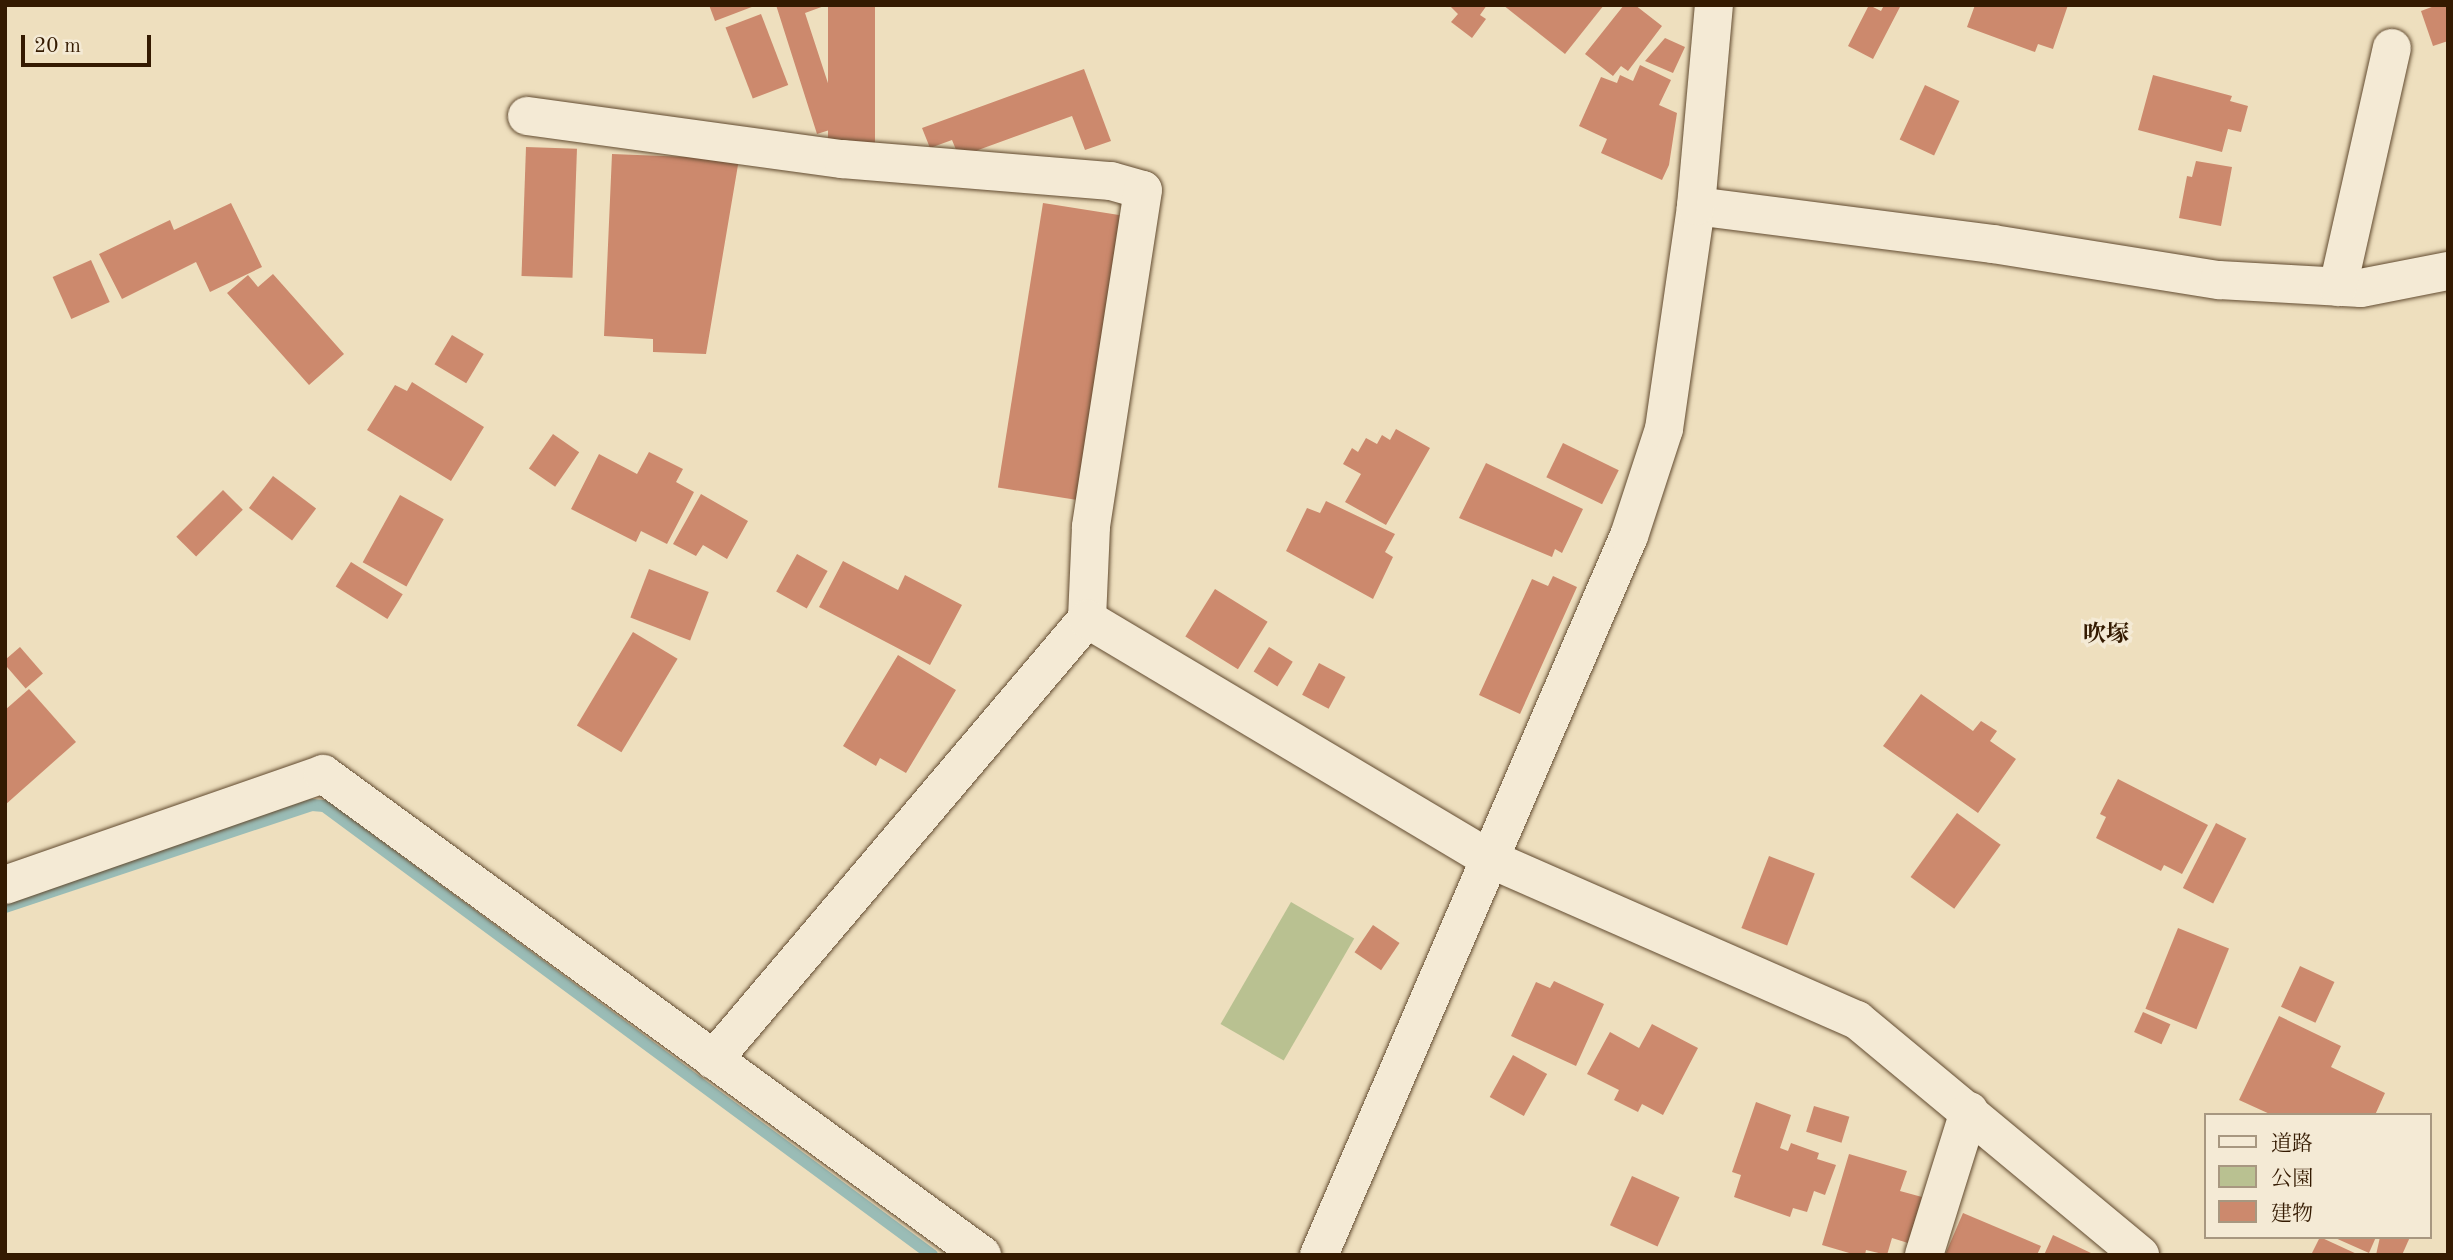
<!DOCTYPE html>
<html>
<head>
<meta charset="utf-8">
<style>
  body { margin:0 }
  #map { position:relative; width:2453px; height:1260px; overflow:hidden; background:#eedfbe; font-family:"Old Standard TT","Noto Serif JP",serif }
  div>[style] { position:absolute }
  .green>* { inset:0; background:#b9c191; transform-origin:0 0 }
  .stream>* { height:12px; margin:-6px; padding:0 6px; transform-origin:6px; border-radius:6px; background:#9abcb6 }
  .building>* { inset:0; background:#cc896d; transform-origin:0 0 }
  .roads { filter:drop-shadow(0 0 2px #624b30) drop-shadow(0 0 2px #624b30) }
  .minor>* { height:38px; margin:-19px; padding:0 19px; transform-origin:19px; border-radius:19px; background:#f4ead5 }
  span { translate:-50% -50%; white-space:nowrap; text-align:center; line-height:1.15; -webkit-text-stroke:7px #f4ead5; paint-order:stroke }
  .quarter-label { font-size:23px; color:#341a01; font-weight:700 }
  .frame { position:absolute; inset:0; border:7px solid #341a01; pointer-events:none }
  .legend { position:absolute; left:2204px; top:1113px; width:228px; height:126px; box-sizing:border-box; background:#f4ead5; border:2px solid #a79780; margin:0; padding:9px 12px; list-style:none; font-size:21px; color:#341a01 }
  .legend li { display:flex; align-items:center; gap:14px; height:35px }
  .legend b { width:35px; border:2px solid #a79780 }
  .scale { position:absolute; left:21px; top:35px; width:130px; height:32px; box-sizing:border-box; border:4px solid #341a01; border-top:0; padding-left:9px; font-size:21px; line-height:24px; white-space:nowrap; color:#341a01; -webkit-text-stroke:5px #f4ead5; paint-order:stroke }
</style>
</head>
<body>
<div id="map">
  <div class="green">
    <i style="left:1291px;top:902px;width:73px;height:141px;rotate:30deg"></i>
  </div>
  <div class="stream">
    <i style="left:5px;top:907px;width:324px;rotate:-18.4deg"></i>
    <i style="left:312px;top:805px;width:12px;rotate:5deg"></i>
    <i style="left:324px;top:806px;width:756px;rotate:36.45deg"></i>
  </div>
  <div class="building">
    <i style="clip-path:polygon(709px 5px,757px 5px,715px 21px)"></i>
    <i style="clip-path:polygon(776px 5px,827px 5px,805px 13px,842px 126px,817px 134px)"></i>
    <i style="left:828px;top:5px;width:47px;height:146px"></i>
    <i style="clip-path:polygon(1487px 5px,1480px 15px,1486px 19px,1472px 38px,1451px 22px,1458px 14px,1449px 5px)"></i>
    <i style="clip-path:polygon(1503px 5px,1604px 5px,1565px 54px)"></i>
    <i style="clip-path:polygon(1624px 5px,1635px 5px,1662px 26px,1628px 71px,1621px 66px,1613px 76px,1585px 54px)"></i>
    <i style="clip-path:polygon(1869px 5px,1881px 11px,1884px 5px,1901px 5px,1873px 59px,1848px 46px)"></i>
    <i style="clip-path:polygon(1975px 5px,2068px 5px,2053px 49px,2038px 44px,2035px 52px,1967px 27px)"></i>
    <i style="clip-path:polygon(2437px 5px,2448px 5px,2448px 41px,2433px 46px,2421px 11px)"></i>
    <i style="left:761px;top:14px;width:76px;height:38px;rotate:69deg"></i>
    <i style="clip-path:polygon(1665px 38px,1685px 47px,1673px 73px,1645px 61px)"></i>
    <i style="clip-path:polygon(1640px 65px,1671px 80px,1659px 105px,1677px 113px,1669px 165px,1662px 180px,1601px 153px,1607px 139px,1579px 126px,1601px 77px,1617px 83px,1620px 75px,1633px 81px)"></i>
    <i style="clip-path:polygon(1084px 69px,1111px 141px,1085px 150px,1072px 116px,959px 157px,952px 140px,930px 148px,922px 128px)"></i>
    <i style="clip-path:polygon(2153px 75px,2232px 96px,2230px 101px,2248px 106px,2241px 132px,2228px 129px,2222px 152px,2138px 130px)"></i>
    <i style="left:1925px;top:85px;width:38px;height:60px;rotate:25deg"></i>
    <i style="left:526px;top:147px;width:51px;height:129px;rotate:2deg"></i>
    <i style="clip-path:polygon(612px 154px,739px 159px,706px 354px,653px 352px,653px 339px,604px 336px)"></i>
    <i style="clip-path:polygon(2196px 161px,2232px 167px,2221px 226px,2179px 218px,2187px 176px,2192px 177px)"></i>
    <i style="clip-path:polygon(231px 203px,262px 267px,210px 292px,196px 262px,122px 299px,99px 254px,170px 220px,174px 230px)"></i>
    <i style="left:1043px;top:203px;width:85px;height:288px;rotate:9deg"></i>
    <i style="left:91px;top:260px;width:46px;height:42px;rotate:66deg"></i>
    <i style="clip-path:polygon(273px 274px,344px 354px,309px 385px,227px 293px,248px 275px,258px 287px)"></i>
    <i style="left:452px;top:335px;width:37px;height:34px;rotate:31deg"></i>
    <i style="clip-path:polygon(412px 382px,484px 427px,451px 481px,367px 430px,395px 385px,407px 391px)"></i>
    <i style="clip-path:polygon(1396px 429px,1430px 448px,1386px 525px,1345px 502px,1361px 474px,1343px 464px,1352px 448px,1358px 452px,1366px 438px,1377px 444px,1382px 435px,1390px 440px)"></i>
    <i style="left:553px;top:434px;width:32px;height:42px;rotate:35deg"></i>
    <i style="left:1563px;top:443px;width:62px;height:38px;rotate:26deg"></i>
    <i style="clip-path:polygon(649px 452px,683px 469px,676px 482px,694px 492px,667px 544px,641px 531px,636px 542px,571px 509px,599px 454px,637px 474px)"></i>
    <i style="clip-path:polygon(1486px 463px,1583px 509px,1562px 553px,1555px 549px,1552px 557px,1459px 518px)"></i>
    <i style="left:273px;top:476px;width:54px;height:40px;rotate:37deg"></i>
    <i style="left:223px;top:490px;width:28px;height:66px;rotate:45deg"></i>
    <i style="clip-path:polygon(701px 494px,748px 521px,727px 559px,703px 545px,696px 556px,673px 544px)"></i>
    <i style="left:400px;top:495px;width:50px;height:77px;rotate:29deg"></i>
    <i style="clip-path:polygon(1326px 501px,1395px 534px,1385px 552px,1393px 557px,1373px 599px,1286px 551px,1307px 508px,1320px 513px)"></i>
    <i style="left:797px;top:554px;width:35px;height:43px;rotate:29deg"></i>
    <i style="clip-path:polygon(843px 561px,898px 590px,905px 575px,962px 605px,930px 665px,819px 607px)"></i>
    <i style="left:351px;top:562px;width:61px;height:29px;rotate:32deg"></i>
    <i style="left:649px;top:569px;width:64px;height:52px;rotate:21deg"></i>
    <i style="clip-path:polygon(1553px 576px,1577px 587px,1520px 714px,1479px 695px,1532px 579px,1548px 586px)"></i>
    <i style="left:1215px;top:589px;width:62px;height:56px;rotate:32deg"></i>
    <i style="left:633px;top:632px;width:52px;height:109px;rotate:31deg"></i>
    <i style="left:20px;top:647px;width:35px;height:23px;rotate:49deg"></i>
    <i style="left:1269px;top:647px;width:28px;height:29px;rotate:32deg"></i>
    <i style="clip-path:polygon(898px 655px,956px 690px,906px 773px,880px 758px,876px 766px,843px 746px)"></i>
    <i style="left:1319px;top:663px;width:30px;height:36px;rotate:28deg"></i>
    <i style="clip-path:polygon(29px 689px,76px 742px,5px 805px,5px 710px)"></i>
    <i style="clip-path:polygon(1921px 694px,1973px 731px,1981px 721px,1997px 731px,1990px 741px,2016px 759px,1978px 813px,1883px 746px)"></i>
    <i style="clip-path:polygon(2118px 779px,2208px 825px,2182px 874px,2164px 865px,2161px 871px,2096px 838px,2106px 817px,2100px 814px)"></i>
    <i style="left:1957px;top:813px;width:54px;height:79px;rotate:36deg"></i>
    <i style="left:2216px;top:823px;width:34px;height:73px;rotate:27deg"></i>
    <i style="left:1769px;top:856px;width:49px;height:77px;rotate:21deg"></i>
    <i style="left:1373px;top:925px;width:32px;height:33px;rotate:34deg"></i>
    <i style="left:2178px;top:928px;width:55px;height:87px;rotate:22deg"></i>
    <i style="left:2300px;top:966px;width:38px;height:45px;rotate:25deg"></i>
    <i style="clip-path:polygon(1554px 981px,1604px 1004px,1576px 1066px,1511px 1036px,1536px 982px,1550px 988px)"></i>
    <i style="left:2143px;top:1012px;width:30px;height:22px;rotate:24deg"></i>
    <i style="clip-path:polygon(2279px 1016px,2341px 1046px,2331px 1067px,2385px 1093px,2375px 1115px,2272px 1115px,2239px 1100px)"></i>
    <i style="clip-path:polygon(1652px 1024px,1698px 1048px,1663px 1115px,1642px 1104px,1638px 1112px,1614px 1100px,1619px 1090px,1587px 1074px,1610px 1032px,1639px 1048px)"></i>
    <i style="left:1513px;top:1055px;width:39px;height:48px;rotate:29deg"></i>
    <i style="clip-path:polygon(1756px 1102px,1791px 1115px,1780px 1148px,1788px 1151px,1791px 1143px,1819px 1153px,1817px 1159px,1836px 1165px,1825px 1195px,1814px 1191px,1807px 1212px,1793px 1208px,1790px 1217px,1734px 1197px,1741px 1175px,1732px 1172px)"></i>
    <i style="left:1814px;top:1106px;width:37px;height:27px;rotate:17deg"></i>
    <i style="clip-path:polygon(1849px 1154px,1907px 1171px,1900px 1191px,1922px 1197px,1908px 1243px,1892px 1238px,1887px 1255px,1866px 1250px,1865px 1255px,1856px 1255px,1822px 1245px)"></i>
    <i style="left:1632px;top:1176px;width:52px;height:54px;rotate:24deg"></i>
    <i style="clip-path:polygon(1963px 1213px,2041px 1246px,2037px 1255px,1945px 1255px)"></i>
    <i style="clip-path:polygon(2053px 1235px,2091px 1253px,2090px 1255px,2044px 1255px)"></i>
    <i style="clip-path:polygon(2320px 1237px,2359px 1255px,2311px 1255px)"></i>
    <i style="clip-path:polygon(2333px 1237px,2376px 1237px,2369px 1253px)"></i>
    <i style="clip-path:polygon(2380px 1237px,2410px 1237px,2402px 1255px,2376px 1255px)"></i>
  </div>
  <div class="roads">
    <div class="minor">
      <i style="left:527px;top:116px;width:318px;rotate:7.8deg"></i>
      <i style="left:842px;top:159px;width:270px;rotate:4.7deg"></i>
      <i style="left:1111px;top:181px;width:33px;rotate:16deg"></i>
      <i style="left:1143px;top:190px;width:341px;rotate:98.8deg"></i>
      <i style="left:1091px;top:527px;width:92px;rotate:92.5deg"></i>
      <i style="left:1087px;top:619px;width:578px;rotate:130.3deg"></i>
      <i style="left:1696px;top:206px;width:299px;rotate:7.3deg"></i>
      <i style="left:1993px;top:244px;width:229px;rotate:9.1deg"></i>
      <i style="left:2219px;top:280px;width:142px;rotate:3.2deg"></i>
      <i style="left:2361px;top:288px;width:89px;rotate:-11.1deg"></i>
      <i style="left:2338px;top:287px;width:245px;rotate:-77.3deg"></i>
      <i style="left:1087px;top:619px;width:469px;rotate:30.8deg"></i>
      <i style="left:1490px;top:859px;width:401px;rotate:23.7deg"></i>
      <i style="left:1857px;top:1020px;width:368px;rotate:39.7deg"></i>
      <i style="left:5px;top:885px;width:337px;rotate:-19.2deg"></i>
      <i style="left:323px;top:774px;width:816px;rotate:36.13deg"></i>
      <i style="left:1319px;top:1255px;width:783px;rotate:-66.68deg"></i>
      <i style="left:1629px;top:536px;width:113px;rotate:-71.9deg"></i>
      <i style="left:1664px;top:429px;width:225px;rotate:-81.8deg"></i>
      <i style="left:1696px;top:206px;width:202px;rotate:-84.9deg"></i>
      <i style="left:1924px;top:1255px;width:151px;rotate:-72.6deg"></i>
    </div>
  </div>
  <div class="quarter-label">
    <span style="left:2106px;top:635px">吹塚</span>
  </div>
  <div class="frame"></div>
  <ul class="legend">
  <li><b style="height:9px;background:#f4ead5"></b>道路</li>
  <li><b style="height:19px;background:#b9c191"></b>公園</li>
  <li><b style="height:19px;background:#cc896d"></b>建物</li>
  </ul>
  <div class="scale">20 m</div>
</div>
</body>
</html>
